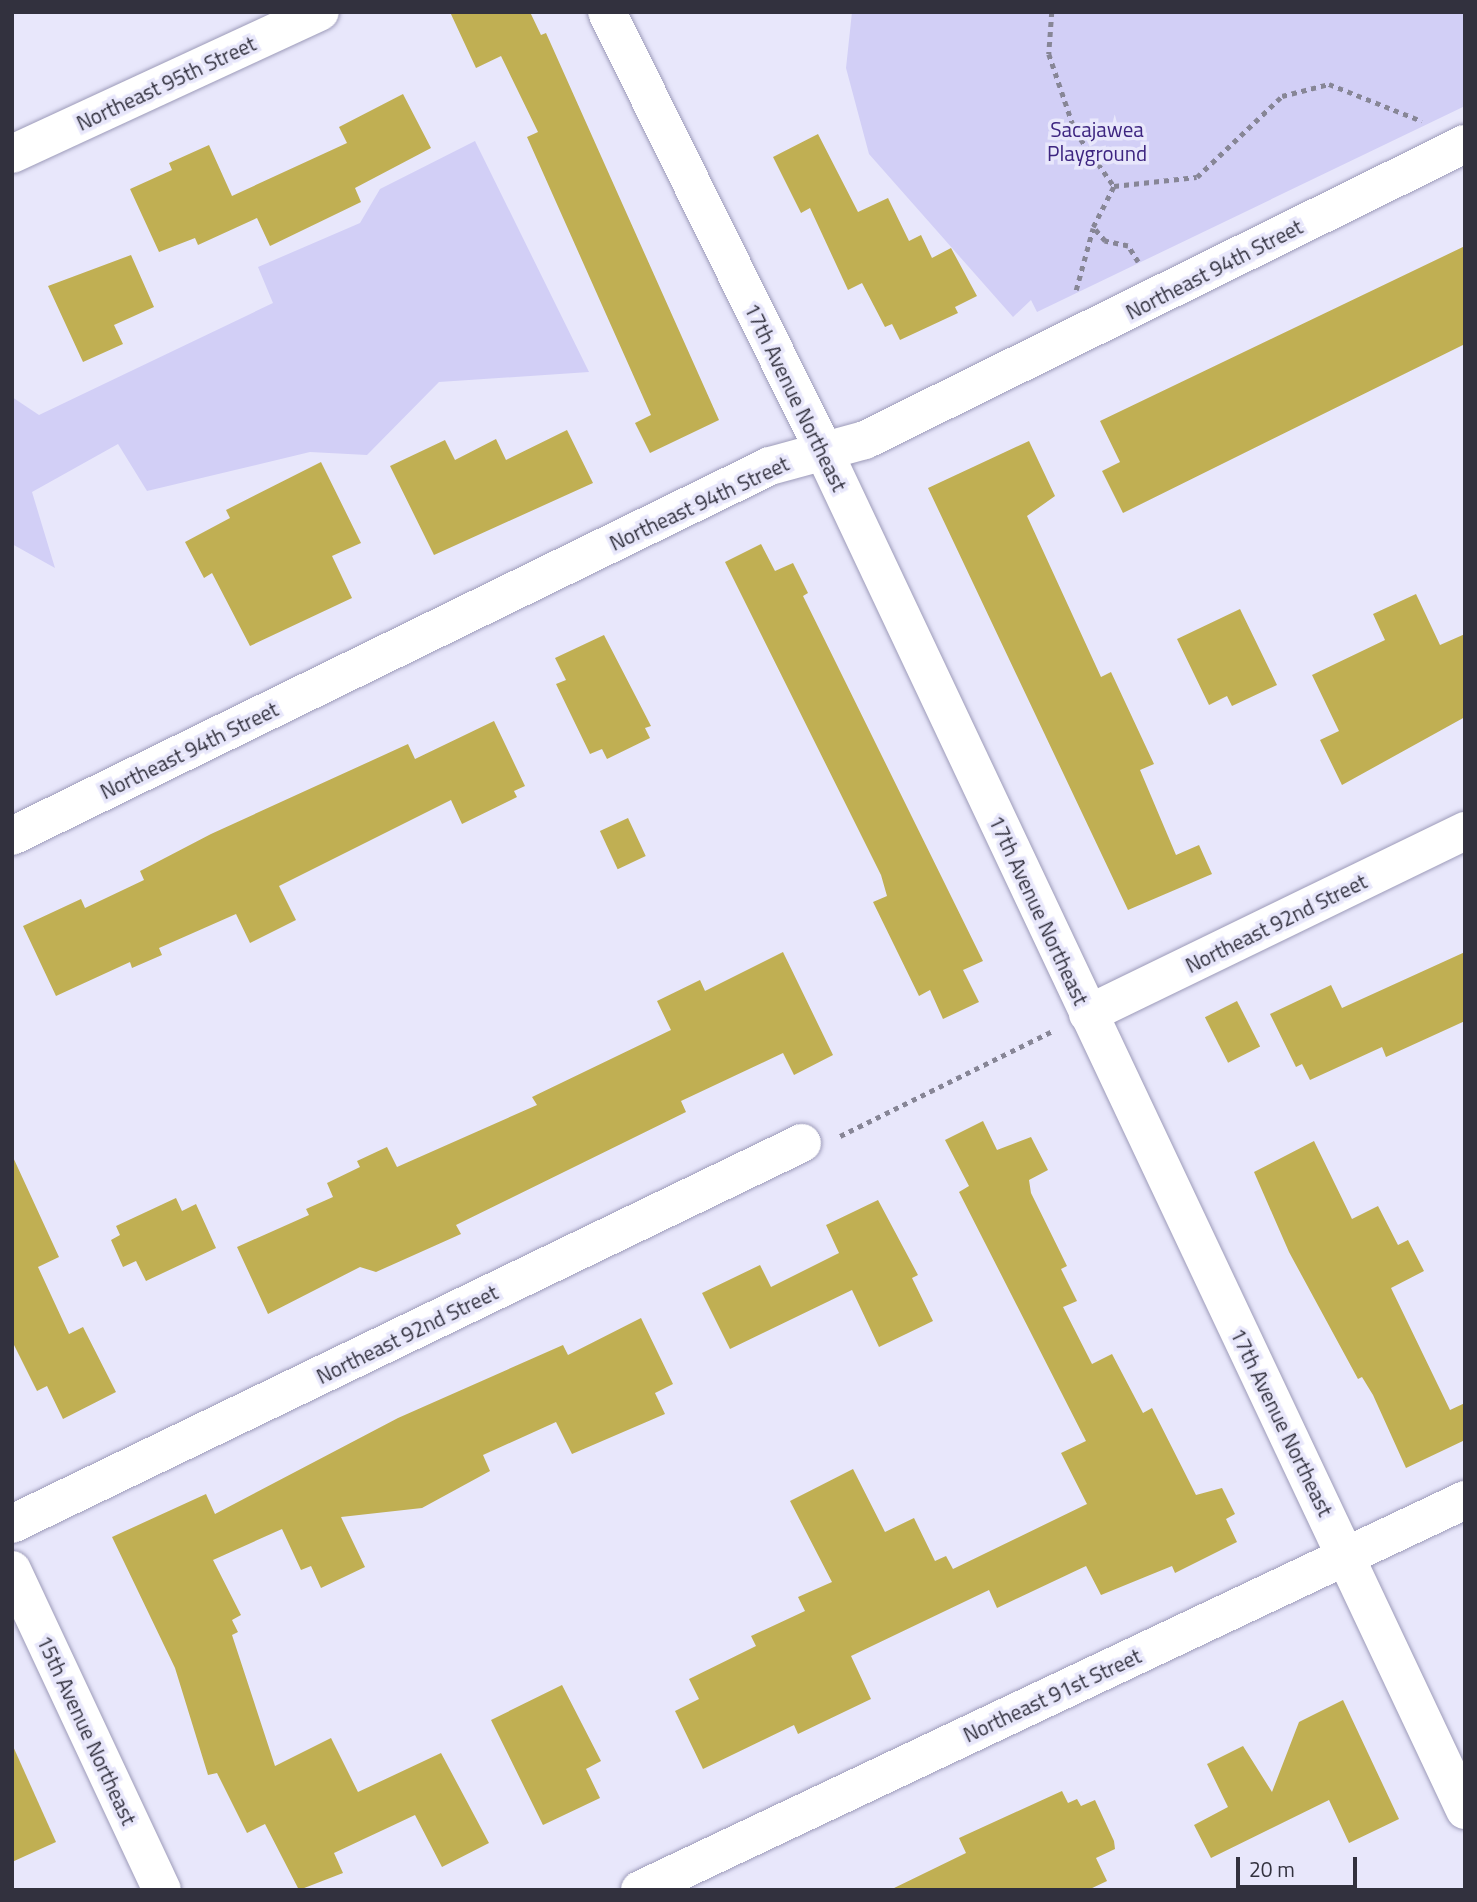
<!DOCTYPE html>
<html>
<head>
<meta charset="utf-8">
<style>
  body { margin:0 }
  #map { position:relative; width:1477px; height:1902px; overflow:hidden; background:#e8e7fb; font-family:"Titillium Web",sans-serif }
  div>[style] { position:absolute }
  .green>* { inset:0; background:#d2cff6 }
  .building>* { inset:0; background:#c0af53; transform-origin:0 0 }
  .path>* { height:4.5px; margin-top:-2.25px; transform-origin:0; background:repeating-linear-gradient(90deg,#878696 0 5px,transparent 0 10px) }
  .roads { filter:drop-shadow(0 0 2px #9d9bb9) drop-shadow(0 0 2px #9d9bb9) }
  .minor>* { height:38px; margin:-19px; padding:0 19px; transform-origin:19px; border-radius:19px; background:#fff }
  span { translate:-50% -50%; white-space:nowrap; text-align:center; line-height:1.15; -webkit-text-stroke:7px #e8e7fb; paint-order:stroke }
  .street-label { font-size:21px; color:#32313e }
  .park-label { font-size:21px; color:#3d2580 }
  .frame { position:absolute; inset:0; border:14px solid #32313e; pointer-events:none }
  .scale { position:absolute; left:1236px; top:1857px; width:121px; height:32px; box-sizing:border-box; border:4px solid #32313e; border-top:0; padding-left:9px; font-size:21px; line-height:24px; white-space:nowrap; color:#32313e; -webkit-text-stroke:5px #e8e7fb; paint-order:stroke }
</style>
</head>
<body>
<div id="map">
  <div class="green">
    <i style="clip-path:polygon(852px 12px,1465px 12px,1465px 106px,1037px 312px,1031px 300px,1013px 317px,869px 154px,846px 68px)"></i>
    <i style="clip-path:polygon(475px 141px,589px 372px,439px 382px,367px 455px,310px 452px,147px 491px,118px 444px,32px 492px,55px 568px,12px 544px,12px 397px,39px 415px,273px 303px,258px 267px,360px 223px,380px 189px)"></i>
  </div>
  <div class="building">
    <i style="clip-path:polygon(450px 12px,530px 12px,541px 35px,546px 33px,719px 420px,650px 453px,635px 423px,651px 415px,527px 137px,538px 132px,501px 56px,476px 68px)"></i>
    <i style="clip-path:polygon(403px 94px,431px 148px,355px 188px,361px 202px,270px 246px,257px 218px,198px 245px,195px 238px,159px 252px,130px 189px,172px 170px,169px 163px,209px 145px,232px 196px,347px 143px,339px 127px)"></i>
    <i style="clip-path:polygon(818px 134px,858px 212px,888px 198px,909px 241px,921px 235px,932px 258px,951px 248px,977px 296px,955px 307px,958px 313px,900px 340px,892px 324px,885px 327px,862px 283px,848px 290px,810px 208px,801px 213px,773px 157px)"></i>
    <i style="clip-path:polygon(1465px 246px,1465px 344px,1123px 513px,1102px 471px,1120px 462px,1100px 421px)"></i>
    <i style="clip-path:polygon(131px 255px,154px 307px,114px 325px,123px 344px,83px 362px,48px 286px)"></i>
    <i style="clip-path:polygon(567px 430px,593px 483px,434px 555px,390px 466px,445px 440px,455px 460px,496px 439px,506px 460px)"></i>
    <i style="clip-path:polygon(1029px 441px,1055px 496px,1027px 516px,1101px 677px,1111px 672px,1154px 764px,1140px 770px,1176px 855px,1199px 845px,1212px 874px,1128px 910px,928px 488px)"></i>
    <i style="clip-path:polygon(321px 462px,361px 543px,332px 556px,352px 598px,250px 646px,212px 573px,204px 578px,185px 542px,230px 518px,226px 510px)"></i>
    <i style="clip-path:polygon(761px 544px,775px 571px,793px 563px,808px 593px,803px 596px,983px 961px,963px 970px,979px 1002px,943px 1019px,930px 990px,919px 996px,873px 902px,887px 896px,881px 875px,725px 562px)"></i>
    <i style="clip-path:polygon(1416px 594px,1440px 645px,1465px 634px,1465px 717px,1342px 785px,1320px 740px,1339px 731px,1312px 675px,1385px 640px,1373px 614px)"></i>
    <i style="clip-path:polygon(1240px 609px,1277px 685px,1232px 706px,1227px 696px,1209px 705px,1177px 639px)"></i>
    <i style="clip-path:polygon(604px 635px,651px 726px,645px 728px,650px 738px,607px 759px,602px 749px,590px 754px,556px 684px,566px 680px,555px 658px)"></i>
    <i style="clip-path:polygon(494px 721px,525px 786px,514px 791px,517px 797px,462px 824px,451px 800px,279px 886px,296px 920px,250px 943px,236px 914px,159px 948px,162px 955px,132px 968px,130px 962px,56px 996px,23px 926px,81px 899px,85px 908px,144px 880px,140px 871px,211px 834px,408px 744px,415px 759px)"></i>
    <i style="left:628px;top:818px;width:42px;height:31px;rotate:65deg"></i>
    <i style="clip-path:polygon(783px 952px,833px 1055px,794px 1075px,783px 1053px,681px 1101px,686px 1112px,456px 1225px,461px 1234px,376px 1272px,360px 1267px,268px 1314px,237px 1247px,309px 1215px,306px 1209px,333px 1197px,327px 1183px,360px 1167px,357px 1161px,387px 1147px,397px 1167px,537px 1105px,532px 1097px,671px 1030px,657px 1001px,700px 980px,705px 991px)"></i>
    <i style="clip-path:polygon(1465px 952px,1465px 1021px,1386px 1057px,1382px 1047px,1310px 1080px,1302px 1064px,1296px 1067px,1270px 1014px,1331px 985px,1342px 1008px)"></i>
    <i style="left:1237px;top:1001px;width:51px;height:36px;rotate:63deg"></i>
    <i style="clip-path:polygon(983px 1121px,997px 1150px,1031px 1137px,1048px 1170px,1029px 1180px,1031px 1193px,1067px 1266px,1061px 1269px,1077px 1301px,1063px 1307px,1092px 1364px,1112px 1354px,1143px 1413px,1152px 1408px,1196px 1495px,1222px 1488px,1235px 1514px,1226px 1519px,1237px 1542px,1175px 1573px,1172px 1566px,1101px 1595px,1086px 1566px,997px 1608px,989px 1590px,851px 1656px,871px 1699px,798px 1734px,794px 1725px,703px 1769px,675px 1711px,699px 1699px,689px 1679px,756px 1646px,751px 1636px,805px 1611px,798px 1597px,832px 1582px,790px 1501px,853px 1469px,885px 1532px,914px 1518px,935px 1561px,946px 1556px,953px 1569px,1087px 1504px,1061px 1453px,1086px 1441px,959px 1192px,969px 1186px,945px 1140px)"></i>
    <i style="clip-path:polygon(1314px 1141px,1352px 1219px,1378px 1206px,1398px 1245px,1408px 1240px,1424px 1271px,1391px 1288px,1450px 1410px,1465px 1403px,1465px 1440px,1406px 1468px,1373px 1395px,1362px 1377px,1358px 1379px,1289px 1252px,1254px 1172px)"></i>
    <i style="clip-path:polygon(12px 1155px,59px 1257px,38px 1267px,69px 1334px,83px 1327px,116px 1392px,63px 1419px,47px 1386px,37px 1391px,12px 1341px)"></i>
    <i style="clip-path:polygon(176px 1198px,182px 1211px,196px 1204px,216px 1248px,146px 1281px,136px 1261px,123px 1267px,111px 1240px,120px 1235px,116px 1226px)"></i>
    <i style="clip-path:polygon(878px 1200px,918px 1275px,912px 1278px,933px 1321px,879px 1347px,852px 1290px,730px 1349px,702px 1293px,760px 1265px,771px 1287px,839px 1253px,826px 1225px)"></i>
    <i style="clip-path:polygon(641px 1318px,673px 1384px,655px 1393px,665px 1414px,572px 1454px,556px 1422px,483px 1455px,490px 1471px,422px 1508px,341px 1517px,365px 1567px,321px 1588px,311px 1566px,301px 1570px,282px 1529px,213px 1560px,241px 1615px,232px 1620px,238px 1632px,232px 1635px,275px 1766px,331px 1738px,358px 1792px,441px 1753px,489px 1843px,442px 1867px,415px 1815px,334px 1853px,343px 1873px,299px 1890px,265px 1824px,247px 1833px,217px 1773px,208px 1775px,175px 1668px,112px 1537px,206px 1494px,215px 1514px,398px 1418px,563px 1345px,568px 1355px)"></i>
    <i style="clip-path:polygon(562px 1685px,601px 1761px,586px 1769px,600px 1798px,543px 1825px,491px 1720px)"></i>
    <i style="clip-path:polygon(1343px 1700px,1399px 1819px,1349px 1843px,1329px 1800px,1211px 1858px,1194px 1825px,1228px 1807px,1207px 1764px,1243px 1746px,1272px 1792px,1299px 1722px)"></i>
    <i style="clip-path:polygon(12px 1744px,56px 1842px,12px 1862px)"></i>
    <i style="clip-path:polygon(1062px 1791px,1068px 1803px,1077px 1799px,1081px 1806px,1095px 1800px,1114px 1841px,1115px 1849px,1096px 1858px,1107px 1881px,1088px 1890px,890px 1890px,966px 1853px,959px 1838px)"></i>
  </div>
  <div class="path">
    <i style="left:1052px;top:12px;width:42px;rotate:94.1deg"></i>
    <i style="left:1049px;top:54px;width:81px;rotate:71.3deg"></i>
    <i style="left:1075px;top:131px;width:67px;rotate:54.7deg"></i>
    <i style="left:1138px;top:262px;width:19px;rotate:-122deg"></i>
    <i style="left:1128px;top:246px;width:24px;rotate:-168deg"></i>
    <i style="left:1105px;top:241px;width:18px;rotate:-131deg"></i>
    <i style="left:1093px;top:227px;width:46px;rotate:-62.9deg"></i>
    <i style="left:1114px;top:186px;width:83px;rotate:-6.2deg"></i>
    <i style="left:1197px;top:177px;width:117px;rotate:-43.6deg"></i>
    <i style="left:1282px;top:96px;width:49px;rotate:-14.3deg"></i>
    <i style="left:1329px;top:84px;width:100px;rotate:21.7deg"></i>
    <i style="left:1076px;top:290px;width:64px;rotate:-74.7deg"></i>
    <i style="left:840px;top:1136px;width:237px;rotate:-26.3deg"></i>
  </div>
  <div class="roads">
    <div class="minor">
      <i style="left:607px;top:12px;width:488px;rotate:63.7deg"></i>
      <i style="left:823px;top:450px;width:1504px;rotate:64.73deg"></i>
      <i style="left:12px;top:154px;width:339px;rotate:-24.8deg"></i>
      <i style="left:12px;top:836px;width:843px;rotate:-26.02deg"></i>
      <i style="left:770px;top:466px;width:98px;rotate:-15.3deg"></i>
      <i style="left:865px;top:440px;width:669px;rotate:-26.26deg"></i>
      <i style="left:1088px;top:1014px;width:419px;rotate:-25.9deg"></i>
      <i style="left:12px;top:1524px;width:877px;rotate:-25.75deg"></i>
      <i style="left:12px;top:1570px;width:353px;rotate:64.9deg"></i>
      <i style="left:640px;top:1890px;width:913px;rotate:-25.3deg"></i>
    </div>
  </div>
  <div class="street-label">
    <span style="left:166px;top:83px;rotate:-25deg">Northeast 95th Street</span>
    <span style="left:1214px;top:269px;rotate:-27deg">Northeast 94th Street</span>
    <span style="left:796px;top:397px;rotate:64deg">17th Avenue Northeast</span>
    <span style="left:699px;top:503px;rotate:-25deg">Northeast 94th Street</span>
    <span style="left:189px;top:750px;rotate:-26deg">Northeast 94th Street</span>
    <span style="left:1039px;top:910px;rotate:65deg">17th Avenue Northeast</span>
    <span style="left:1276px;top:923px;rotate:-26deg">Northeast 92nd Street</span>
    <span style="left:407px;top:1334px;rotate:-26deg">Northeast 92nd Street</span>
    <span style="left:1282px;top:1422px;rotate:64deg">17th Avenue Northeast</span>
    <span style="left:1052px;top:1695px;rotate:-25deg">Northeast 91st Street</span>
    <span style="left:87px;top:1730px;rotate:65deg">15th Avenue Northeast</span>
  </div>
  <div class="park-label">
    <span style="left:1097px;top:141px">Sacajawea<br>Playground</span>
  </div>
  <div class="frame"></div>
  <div class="scale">20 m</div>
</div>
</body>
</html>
